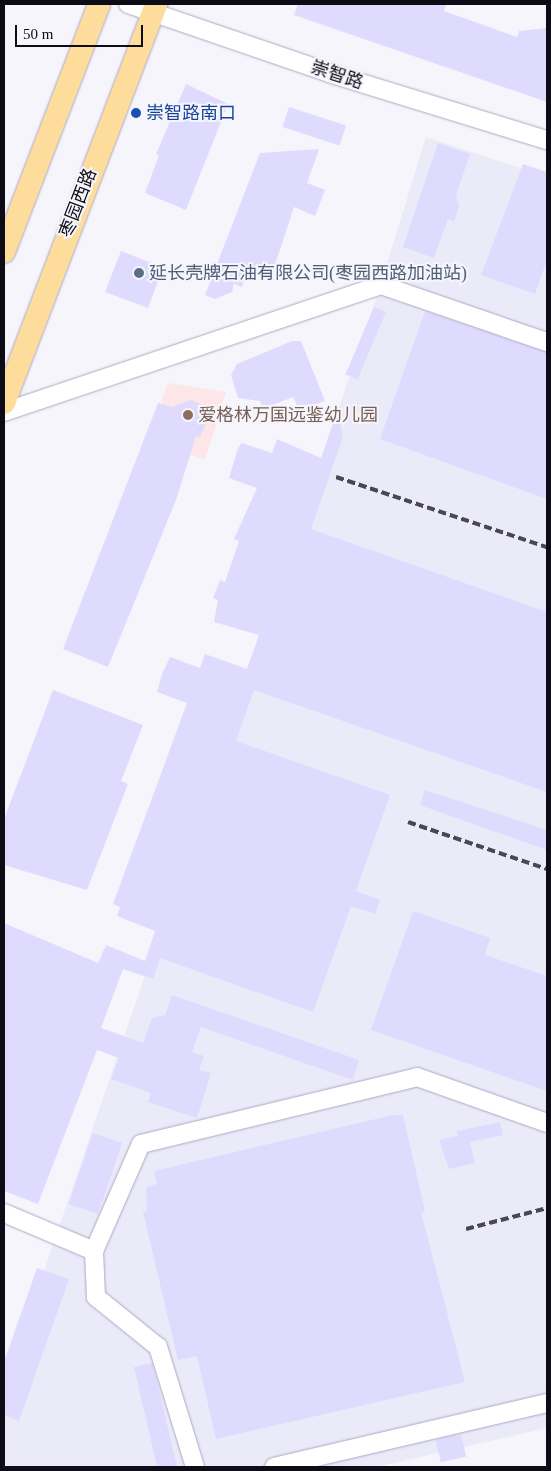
<!DOCTYPE html>
<html>
<head>
<meta charset="utf-8">
<style>
  body { margin:0 }
  #map { position:relative; width:551px; height:1471px; overflow:hidden; background:#f6f5fb; font-family:"Times New Roman","Noto Sans SC",serif }
  div>[style] { position:absolute }
  .built>* { inset:0; background:#ebeaf9 }
  .education>* { inset:0; background:#fce6e7 }
  .building>* { inset:0; background:#dfdbfe; transform-origin:0 0 }
  .roads { filter:drop-shadow(0 0 1px #aca8c5) drop-shadow(0 0 1px #aca8c5) }
  .minor>* { height:18px; margin:-9px; padding:0 9px; transform-origin:9px; border-radius:9px; background:#fff }
  .major>* { height:22px; margin:-11px; padding:0 11px; transform-origin:11px; border-radius:11px; background:#fedc9b }
  .rail>* { height:4px; margin-top:-2px; transform-origin:0; background:repeating-linear-gradient(90deg,#494851 0 8px,transparent 0 12px) }
  .dots>* { width:14px; height:14px; translate:-50% -50%; box-sizing:border-box; border:2px solid #f6f5fb; border-radius:50% }
  span { translate:-50% -50%; white-space:nowrap; text-align:center; line-height:1.15; -webkit-text-stroke:4px #f6f5fb; paint-order:stroke }
  .street-label { font-size:18px; color:#0d0c16 }
  .transit-label { font-size:18px; color:#164399 }
  .left { translate:0 -50%; text-align:left }
  .service-label { font-size:18px; color:#4e5e75 }
  .education-label { font-size:18px; color:#785e54 }
  .frame { position:absolute; inset:0; border:5px solid #0d0c16; pointer-events:none }
  .scale { position:absolute; left:15px; top:25px; width:128px; height:22px; box-sizing:border-box; border:2px solid #0d0c16; border-top:0; padding-left:6px; font-size:15px; line-height:18px; white-space:nowrap; color:#0d0c16; -webkit-text-stroke:4px #f6f5fb; paint-order:stroke }
</style>
</head>
<body>
<div id="map">
  <div class="built">
    <i style="clip-path:polygon(426px 137px,547px 177px,547px 1428px,377px 1467px,4px 1467px,4px 1388px,378px 293px)"></i>
  </div>
  <div class="education">
    <i style="clip-path:polygon(168px 383px,226px 392px,205px 460px,149px 438px)"></i>
  </div>
  <div class="building">
    <i style="clip-path:polygon(298px 4px,446px 4px,444px 11px,517px 37px,519px 31px,547px 28px,547px 102px,294px 15px)"></i>
    <i style="clip-path:polygon(186px 84px,228px 104px,186px 210px,145px 193px,159px 155px,156px 154px)"></i>
    <i style="left:289px;top:107px;width:60px;height:21px;rotate:18deg"></i>
    <i style="clip-path:polygon(438px 143px,470px 154px,456px 195px,459px 207px,454px 221px,448px 219px,434px 258px,403px 247px)"></i>
    <i style="clip-path:polygon(319px 149px,307px 183px,325px 190px,315px 216px,294px 207px,272px 274px,250px 266px,242px 287px,234px 284px,232px 292px,215px 299px,205px 295px,260px 153px)"></i>
    <i style="clip-path:polygon(523px 164px,547px 172px,547px 260px,535px 294px,481px 275px)"></i>
    <i style="clip-path:polygon(121px 251px,159px 266px,156px 274px,160px 276px,148px 308px,105px 292px)"></i>
    <i style="left:374px;top:307px;width:13px;height:73px;rotate:23deg"></i>
    <i style="clip-path:polygon(425px 311px,547px 352px,547px 499px,380px 439px)"></i>
    <i style="clip-path:polygon(292px 341px,301px 341px,325px 401px,299px 410px,293px 397px,263px 409px,260px 401px,238px 398px,231px 375px,237px 364px)"></i>
    <i style="clip-path:polygon(191px 400px,208px 407px,208px 419px,200px 437px,196px 436px,176px 500px,108px 667px,63px 649px,158px 403px,172px 407px)"></i>
    <i style="clip-path:polygon(337px 412px,343px 437px,311px 529px,547px 612px,547px 792px,254px 690px,236px 741px,390px 795px,356px 891px,380px 900px,375px 914px,351px 906px,313px 1012px,160px 958px,153px 979px,123px 969px,101px 1028px,143px 1043px,152px 1018px,165px 1015px,172px 995px,359px 1060px,353px 1080px,201px 1027px,192px 1052px,204px 1056px,199px 1070px,211px 1073px,197px 1118px,148px 1102px,151px 1093px,111px 1079px,119px 1058px,97px 1050px,38px 1204px,4px 1191px,4px 923px,98px 963px,106px 945px,145px 961px,155px 931px,117px 916px,120px 907px,113px 904px,187px 703px,157px 692px,162px 674px,170px 657px,200px 668px,205px 654px,247px 669px,259px 635px,214px 622px,218px 600px,213px 598px,220px 580px,225px 582px,239px 541px,234px 539px,257px 488px,229px 478px,238px 448px,242px 443px,272px 453px,277px 439px,321px 458px)"></i>
    <i style="clip-path:polygon(53px 690px,143px 725px,121px 781px,128px 784px,87px 890px,4px 865px,4px 819px)"></i>
    <i style="clip-path:polygon(425px 790px,547px 830px,547px 850px,420px 805px)"></i>
    <i style="clip-path:polygon(413px 911px,490px 938px,485px 955px,547px 976px,547px 1091px,371px 1030px)"></i>
    <i style="clip-path:polygon(393px 1115px,403px 1115px,425px 1211px,421px 1212px,465px 1382px,216px 1439px,197px 1356px,178px 1360px,143px 1212px,147px 1211px,146px 1187px,157px 1184px,154px 1171px)"></i>
    <i style="clip-path:polygon(500px 1122px,503px 1135px,470px 1142px,475px 1163px,449px 1169px,439px 1140px,458px 1136px,457px 1131px)"></i>
    <i style="left:93px;top:1133px;width:31px;height:75px;rotate:19deg"></i>
    <i style="clip-path:polygon(37px 1268px,69px 1279px,19px 1421px,4px 1415px,4px 1362px)"></i>
    <i style="clip-path:polygon(152px 1363px,157px 1381px,177px 1467px,157px 1467px,134px 1367px)"></i>
    <i style="left:461px;top:1434px;width:23px;height:26px;rotate:77deg"></i>
  </div>
  <div class="roads">
    <div class="minor">
      <i style="left:128px;top:4px;width:216px;rotate:18.9deg"></i>
      <i style="left:332px;top:74px;width:225px;rotate:17.1deg"></i>
      <i style="left:4px;top:412px;width:398px;rotate:-18.6deg"></i>
      <i style="left:381px;top:285px;width:176px;rotate:19deg"></i>
      <i style="left:4px;top:1213px;width:98px;rotate:22.9deg"></i>
      <i style="left:195px;top:1467px;width:126px;rotate:-107.1deg"></i>
      <i style="left:158px;top:1347px;width:80px;rotate:-141.1deg"></i>
      <i style="left:96px;top:1297px;width:46px;rotate:-92.5deg"></i>
      <i style="left:94px;top:1251px;width:117px;rotate:-66.3deg"></i>
      <i style="left:141px;top:1144px;width:284px;rotate:-13.6deg"></i>
      <i style="left:417px;top:1077px;width:138px;rotate:19.5deg"></i>
      <i style="left:274px;top:1467px;width:280px;rotate:-13.2deg"></i>
    </div>
    <div class="major">
      <i style="left:4px;top:252px;width:266px;rotate:-69deg"></i>
      <i style="left:4px;top:403px;width:427px;rotate:-69.1deg"></i>
    </div>
  </div>
  <div class="rail">
    <i style="left:336px;top:477px;width:222px;rotate:18.4deg"></i>
    <i style="left:408px;top:822px;width:147px;rotate:18.7deg"></i>
    <i style="left:466px;top:1229px;width:84px;rotate:-14.5deg"></i>
  </div>
  <div class="dots">
    <i style="left:136px;top:113px;background:#1a4fb4"></i>
    <i style="left:139px;top:273px;background:#5c6f8a"></i>
    <i style="left:188px;top:415px;background:#8d6e63"></i>
  </div>
  <div class="street-label">
    <span style="left:337px;top:75px;rotate:18deg">崇智路</span>
    <span style="left:78px;top:203px;rotate:-69deg">枣园西路</span>
  </div>
  <div class="transit-label">
    <span class="left" style="left:146px;top:113px">崇智路南口</span>
  </div>
  <div class="service-label">
    <span class="left" style="left:149px;top:273px">延长壳牌石油有限公司(枣园西路加油站)</span>
  </div>
  <div class="education-label">
    <span class="left" style="left:198px;top:415px">爱格林万国远鉴幼儿园</span>
  </div>
  <div class="frame"></div>
  <div class="scale">50 m</div>
</div>
</body>
</html>
